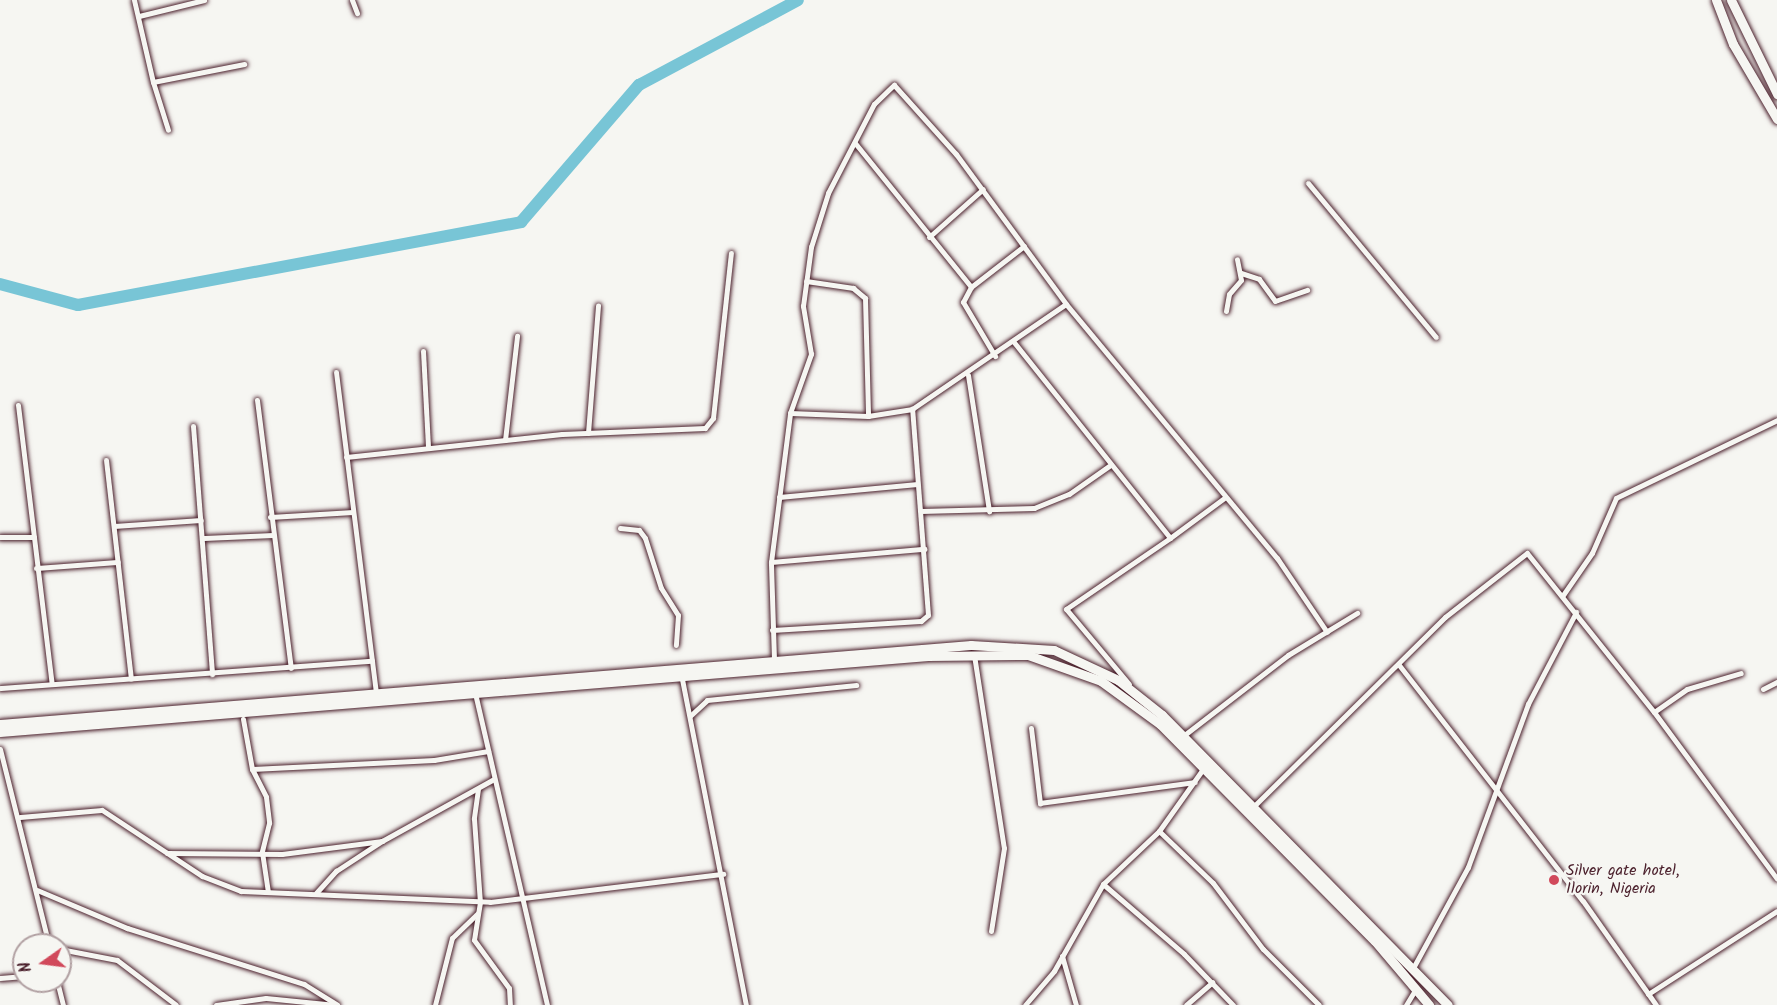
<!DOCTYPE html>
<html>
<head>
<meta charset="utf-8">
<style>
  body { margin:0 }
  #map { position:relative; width:1777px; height:1005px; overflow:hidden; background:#f6f6f2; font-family:Kalam,sans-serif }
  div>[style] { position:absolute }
  .river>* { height:12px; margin:-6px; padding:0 6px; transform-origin:6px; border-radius:6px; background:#78c5d6 }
  .roads { filter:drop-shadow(0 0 2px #4a1f2b) drop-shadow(0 0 2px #4a1f2b) }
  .minor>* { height:5px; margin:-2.5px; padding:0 2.5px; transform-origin:2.5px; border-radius:2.5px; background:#f6f6f2 }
  .primary>* { height:9px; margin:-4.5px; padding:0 4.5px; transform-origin:4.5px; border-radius:4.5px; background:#f6f6f2 }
  .dots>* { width:16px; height:16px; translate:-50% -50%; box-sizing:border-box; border:3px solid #f6f6f2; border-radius:50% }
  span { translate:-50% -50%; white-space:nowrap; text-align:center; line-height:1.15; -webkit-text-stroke:4.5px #f6f6f2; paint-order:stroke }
  .poi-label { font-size:16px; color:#4a1f2b }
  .left { translate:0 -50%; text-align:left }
  .north { position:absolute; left:12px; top:933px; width:60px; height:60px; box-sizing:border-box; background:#f6f6f2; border:2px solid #b1a0a2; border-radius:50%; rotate:256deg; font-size:16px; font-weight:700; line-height:24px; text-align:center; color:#4a1f2b }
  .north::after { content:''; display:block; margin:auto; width:21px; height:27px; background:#d1495b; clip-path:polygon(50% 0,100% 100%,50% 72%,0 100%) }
</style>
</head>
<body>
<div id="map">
  <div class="river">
    <i style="left:0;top:284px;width:81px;rotate:15.1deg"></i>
    <i style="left:78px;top:305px;width:451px;rotate:-10.6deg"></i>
    <i style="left:521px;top:222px;width:181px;rotate:-49.3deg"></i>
    <i style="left:639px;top:85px;width:180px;rotate:-28.1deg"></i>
  </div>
  <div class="roads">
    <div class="minor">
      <i style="left:134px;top:0;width:84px;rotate:77deg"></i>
      <i style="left:153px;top:82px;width:93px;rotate:-11.2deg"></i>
      <i style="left:352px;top:0;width:14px;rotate:69deg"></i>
      <i style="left:139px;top:16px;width:67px;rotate:-13.8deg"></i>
      <i style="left:153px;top:82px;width:50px;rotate:72.6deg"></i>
      <i style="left:855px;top:143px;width:185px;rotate:51.1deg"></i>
      <i style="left:971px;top:287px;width:17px;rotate:118deg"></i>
      <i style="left:963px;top:302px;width:63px;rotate:59.3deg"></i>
      <i style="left:1308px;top:183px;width:200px;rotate:50.3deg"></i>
      <i style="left:929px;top:237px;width:72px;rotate:-41.6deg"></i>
      <i style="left:1241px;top:273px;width:19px;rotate:18deg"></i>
      <i style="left:1259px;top:279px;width:27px;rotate:54deg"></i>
      <i style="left:1275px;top:301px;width:34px;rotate:-19deg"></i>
      <i style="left:806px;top:281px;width:48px;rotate:8.5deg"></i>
      <i style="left:853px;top:288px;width:16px;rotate:40deg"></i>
      <i style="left:865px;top:298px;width:118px;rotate:88.5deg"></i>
      <i style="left:971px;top:287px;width:67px;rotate:-37.7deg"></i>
      <i style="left:1226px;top:311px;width:17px;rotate:-80deg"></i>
      <i style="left:1229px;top:294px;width:18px;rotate:-49deg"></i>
      <i style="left:1241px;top:280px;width:21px;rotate:-101deg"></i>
      <i style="left:1013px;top:341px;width:252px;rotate:51.4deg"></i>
      <i style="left:1170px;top:538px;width:67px;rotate:-36.5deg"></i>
      <i style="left:423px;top:351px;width:97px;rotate:87deg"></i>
      <i style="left:336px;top:372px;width:321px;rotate:82.9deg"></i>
      <i style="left:968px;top:375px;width:138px;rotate:81.2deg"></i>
      <i style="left:257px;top:400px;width:270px;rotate:82.8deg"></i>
      <i style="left:18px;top:405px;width:281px;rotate:83.1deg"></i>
      <i style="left:790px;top:413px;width:78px;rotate:2.2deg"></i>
      <i style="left:868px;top:416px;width:45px;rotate:-9deg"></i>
      <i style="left:912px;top:409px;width:186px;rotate:-34.3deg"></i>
      <i style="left:193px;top:426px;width:249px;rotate:85.6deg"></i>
      <i style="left:588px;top:433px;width:128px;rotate:-85.5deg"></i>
      <i style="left:505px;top:440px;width:105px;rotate:-83.4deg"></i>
      <i style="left:346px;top:457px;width:217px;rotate:-6.1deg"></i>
      <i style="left:562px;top:434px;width:143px;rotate:-2.4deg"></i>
      <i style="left:705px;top:428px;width:13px;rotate:-51deg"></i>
      <i style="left:713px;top:418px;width:166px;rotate:-83.8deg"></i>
      <i style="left:106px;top:460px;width:220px;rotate:83.5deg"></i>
      <i style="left:779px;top:497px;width:139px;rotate:-5.4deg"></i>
      <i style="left:921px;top:511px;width:113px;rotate:-1.5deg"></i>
      <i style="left:1034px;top:508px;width:38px;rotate:-22deg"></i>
      <i style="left:1069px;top:494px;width:49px;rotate:-35deg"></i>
      <i style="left:270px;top:517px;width:83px;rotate:-3.4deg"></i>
      <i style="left:114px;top:526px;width:87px;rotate:-3.9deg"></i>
      <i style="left:620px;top:528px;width:19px;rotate:6deg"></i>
      <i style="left:639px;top:530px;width:10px;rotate:53deg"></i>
      <i style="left:645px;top:538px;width:52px;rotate:72.3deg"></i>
      <i style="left:661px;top:588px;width:32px;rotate:58deg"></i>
      <i style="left:678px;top:615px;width:30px;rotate:94deg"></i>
      <i style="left:0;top:537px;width:34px"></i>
      <i style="left:204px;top:538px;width:69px;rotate:-2.5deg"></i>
      <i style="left:771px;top:562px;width:154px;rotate:-4.9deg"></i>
      <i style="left:36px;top:568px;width:82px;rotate:-4.2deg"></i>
      <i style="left:1563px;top:595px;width:51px;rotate:-55.4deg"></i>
      <i style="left:1592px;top:553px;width:60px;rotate:-66.4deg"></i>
      <i style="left:1616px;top:498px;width:179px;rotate:-25.8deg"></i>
      <i style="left:772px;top:630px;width:149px;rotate:-3.5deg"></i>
      <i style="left:921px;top:621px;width:9px;rotate:-41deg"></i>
      <i style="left:928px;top:615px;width:207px;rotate:-94.4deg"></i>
      <i style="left:974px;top:655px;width:195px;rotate:81.2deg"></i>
      <i style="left:1004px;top:848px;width:84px;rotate:98.9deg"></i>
      <i style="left:774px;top:660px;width:98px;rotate:-91.8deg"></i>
      <i style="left:771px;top:562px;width:150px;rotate:-82.7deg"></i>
      <i style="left:790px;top:413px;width:63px;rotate:-70.4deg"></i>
      <i style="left:811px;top:354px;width:49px;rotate:-99.5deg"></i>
      <i style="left:803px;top:306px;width:60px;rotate:-82.3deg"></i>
      <i style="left:811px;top:247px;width:57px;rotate:-72.5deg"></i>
      <i style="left:828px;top:193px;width:100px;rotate:-62.7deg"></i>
      <i style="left:874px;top:104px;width:28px;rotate:-44deg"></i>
      <i style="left:894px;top:85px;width:93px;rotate:48.1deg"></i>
      <i style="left:956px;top:154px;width:186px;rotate:53.7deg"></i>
      <i style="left:1066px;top:304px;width:330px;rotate:50.3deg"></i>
      <i style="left:1277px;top:558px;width:89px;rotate:56deg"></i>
      <i style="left:1399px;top:665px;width:299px;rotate:52.1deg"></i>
      <i style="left:1583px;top:901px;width:127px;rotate:54.9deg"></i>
      <i style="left:681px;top:674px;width:337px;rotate:78.9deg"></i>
      <i style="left:1129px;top:684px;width:98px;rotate:-130deg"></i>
      <i style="left:1066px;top:609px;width:126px;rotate:-34.3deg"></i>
      <i style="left:0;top:688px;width:373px;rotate:-4.2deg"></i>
      <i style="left:1763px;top:689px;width:16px;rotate:-27deg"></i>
      <i style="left:475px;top:693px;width:320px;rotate:77deg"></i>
      <i style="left:1654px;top:712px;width:40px;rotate:-34.9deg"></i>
      <i style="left:1687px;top:689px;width:56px;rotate:-16.5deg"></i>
      <i style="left:690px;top:716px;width:23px;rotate:-43deg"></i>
      <i style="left:707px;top:700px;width:150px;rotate:-5.7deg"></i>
      <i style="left:243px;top:719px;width:51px;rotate:79.8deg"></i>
      <i style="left:252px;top:769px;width:182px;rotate:-2.8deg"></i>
      <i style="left:434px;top:760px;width:55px;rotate:-9.5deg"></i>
      <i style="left:1031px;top:728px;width:76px;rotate:83.2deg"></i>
      <i style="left:1040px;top:803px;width:156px;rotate:-7.7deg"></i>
      <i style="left:1183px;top:736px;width:133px;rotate:-37.6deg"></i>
      <i style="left:1288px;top:655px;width:81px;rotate:-31.3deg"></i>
      <i style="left:0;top:749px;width:202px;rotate:76deg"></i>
      <i style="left:252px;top:769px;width:31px;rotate:63deg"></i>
      <i style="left:266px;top:797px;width:26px;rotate:83deg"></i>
      <i style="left:269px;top:823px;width:30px;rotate:104deg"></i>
      <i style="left:262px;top:852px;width:40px;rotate:81.5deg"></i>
      <i style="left:478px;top:789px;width:30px;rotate:98deg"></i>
      <i style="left:474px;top:819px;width:83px;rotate:85.9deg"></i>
      <i style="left:480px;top:902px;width:38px;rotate:99deg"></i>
      <i style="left:474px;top:940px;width:59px;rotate:53.9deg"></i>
      <i style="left:509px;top:988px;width:17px;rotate:87deg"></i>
      <i style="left:1255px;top:805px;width:267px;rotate:-44.7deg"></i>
      <i style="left:1445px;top:617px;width:104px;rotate:-38deg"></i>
      <i style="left:1527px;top:553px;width:203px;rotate:51.4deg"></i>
      <i style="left:1654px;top:712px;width:207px;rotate:53.6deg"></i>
      <i style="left:20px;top:817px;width:82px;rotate:-4.9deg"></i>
      <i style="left:102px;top:810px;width:120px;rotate:33.4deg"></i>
      <i style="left:202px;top:876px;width:42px;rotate:21deg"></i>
      <i style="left:241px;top:891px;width:249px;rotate:2.5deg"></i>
      <i style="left:490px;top:902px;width:235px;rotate:-6.9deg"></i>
      <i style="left:1159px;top:831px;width:75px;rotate:43.9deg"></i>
      <i style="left:1213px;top:883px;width:83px;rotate:52.9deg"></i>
      <i style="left:1263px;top:949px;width:79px;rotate:45deg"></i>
      <i style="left:167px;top:853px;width:115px;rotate:0.5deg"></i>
      <i style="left:282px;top:854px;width:101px;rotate:-7.4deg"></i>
      <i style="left:1103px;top:884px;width:107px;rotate:40.8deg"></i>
      <i style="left:1184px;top:954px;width:71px;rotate:46.1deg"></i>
      <i style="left:37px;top:890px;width:98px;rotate:22.9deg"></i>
      <i style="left:127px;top:928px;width:186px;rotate:17.6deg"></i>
      <i style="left:304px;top:984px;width:39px;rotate:32deg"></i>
      <i style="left:316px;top:893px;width:30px;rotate:-48deg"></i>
      <i style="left:336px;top:871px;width:55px;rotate:-33.1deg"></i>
      <i style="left:382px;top:841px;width:128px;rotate:-29deg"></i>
      <i style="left:60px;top:949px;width:58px;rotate:10.9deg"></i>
      <i style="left:117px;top:960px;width:74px;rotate:37.3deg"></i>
      <i style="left:1062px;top:956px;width:51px;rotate:74.1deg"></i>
      <i style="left:1413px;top:968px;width:115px;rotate:-61.4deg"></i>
      <i style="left:1468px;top:867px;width:174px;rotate:-69.8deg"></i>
      <i style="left:1528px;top:704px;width:104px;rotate:-62.4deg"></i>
      <i style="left:0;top:978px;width:24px;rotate:-5deg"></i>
      <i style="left:57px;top:981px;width:25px;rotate:76deg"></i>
      <i style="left:1648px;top:994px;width:153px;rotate:-32.8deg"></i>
      <i style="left:216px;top:1005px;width:50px;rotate:-8deg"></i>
      <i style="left:266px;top:998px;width:70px;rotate:5.7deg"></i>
      <i style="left:435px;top:1005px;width:69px;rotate:-75.8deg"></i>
      <i style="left:452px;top:938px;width:36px;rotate:-44deg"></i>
      <i style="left:1025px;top:1005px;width:45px;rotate:-49.5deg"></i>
      <i style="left:1054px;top:971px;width:100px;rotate:-60.6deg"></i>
      <i style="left:1103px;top:884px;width:77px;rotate:-43.4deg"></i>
      <i style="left:1159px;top:831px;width:80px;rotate:-54.7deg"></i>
      <i style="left:1186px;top:1005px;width:35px;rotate:-41deg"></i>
      <i style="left:1406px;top:1005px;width:17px;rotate:-59deg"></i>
    </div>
    <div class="primary">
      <i style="left:1716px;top:0;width:47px;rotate:68.9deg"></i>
      <i style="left:1733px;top:44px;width:87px;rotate:59.6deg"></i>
      <i style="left:1731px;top:0;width:105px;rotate:63.9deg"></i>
      <i style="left:0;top:724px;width:974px;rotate:-4.65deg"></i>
      <i style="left:971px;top:645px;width:83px;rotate:3.4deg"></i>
      <i style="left:1054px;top:650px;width:71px;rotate:25.1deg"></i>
      <i style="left:1118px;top:680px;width:56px;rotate:38.5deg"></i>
      <i style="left:1162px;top:715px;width:407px;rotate:45.4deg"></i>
      <i style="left:0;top:732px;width:931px;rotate:-4.68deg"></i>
      <i style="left:928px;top:656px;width:100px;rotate:-0.6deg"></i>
      <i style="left:1028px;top:655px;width:77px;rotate:19.6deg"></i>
      <i style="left:1101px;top:681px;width:73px;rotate:36.1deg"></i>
      <i style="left:1160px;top:724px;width:305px;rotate:45.3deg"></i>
      <i style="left:1375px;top:941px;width:84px;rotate:49.8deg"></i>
    </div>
  </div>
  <div class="dots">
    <i style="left:1554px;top:880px;background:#d1495b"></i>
  </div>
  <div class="poi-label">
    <span class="left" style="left:1566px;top:880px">Silver gate hotel,<br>Ilorin, Nigeria</span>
  </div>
  <div class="north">N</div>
</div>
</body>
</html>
